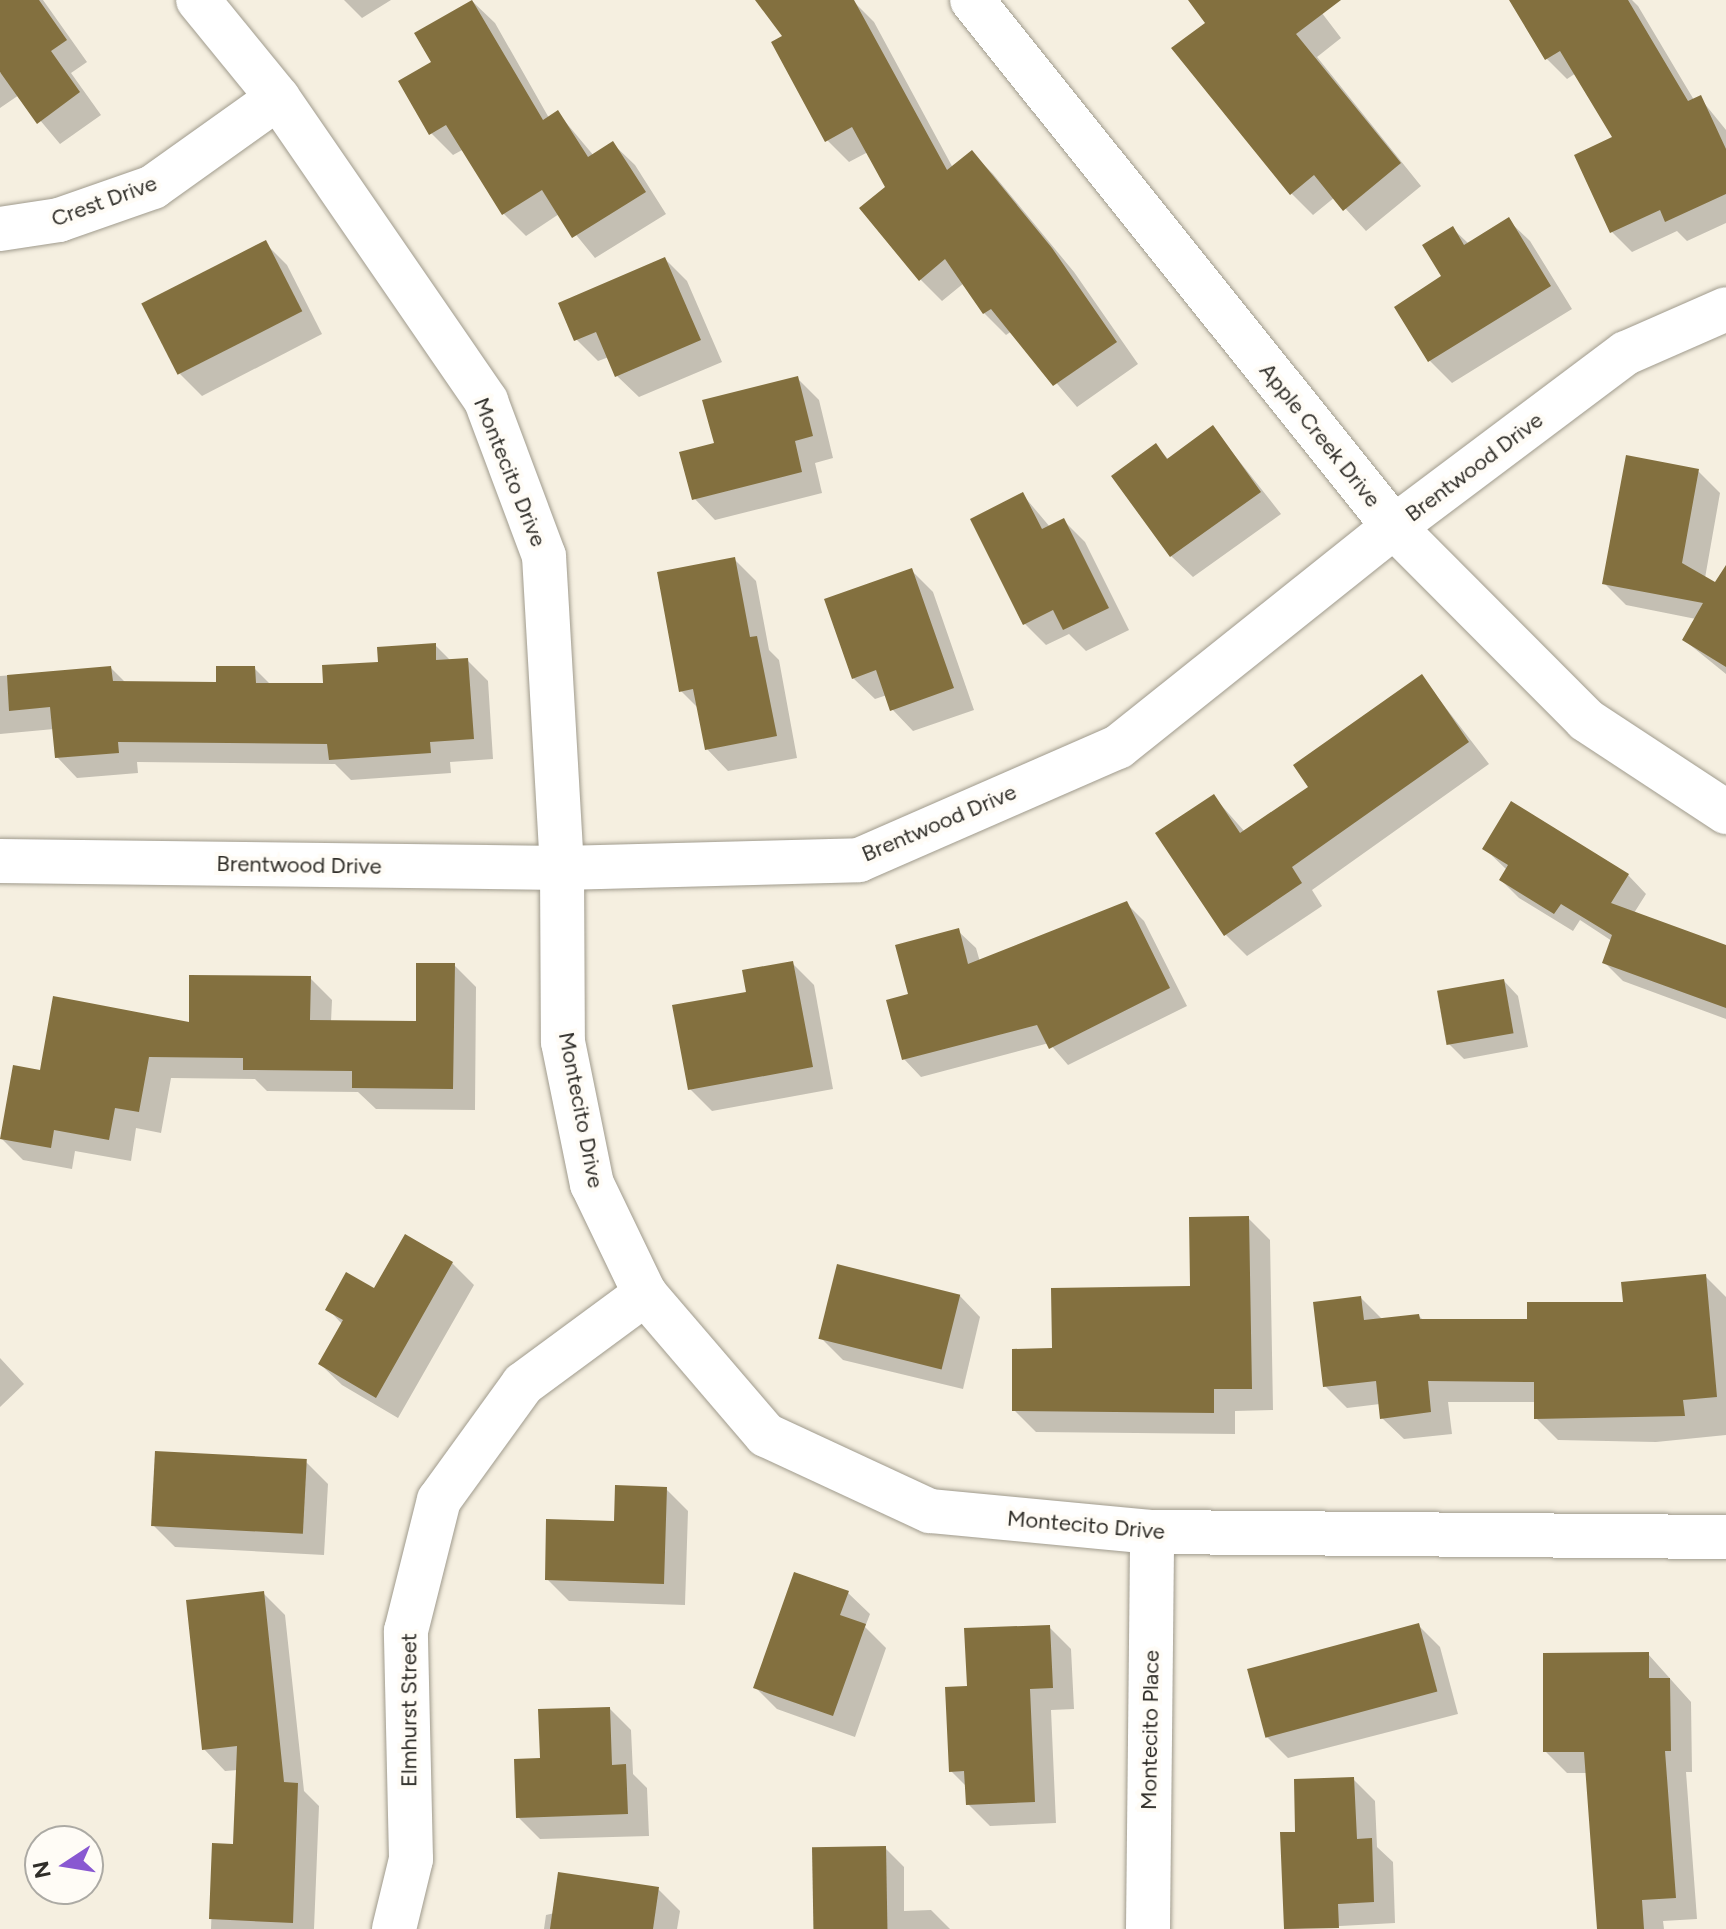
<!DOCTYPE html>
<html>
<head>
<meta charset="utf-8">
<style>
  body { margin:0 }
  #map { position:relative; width:1726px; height:1929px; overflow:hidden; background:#f5efe0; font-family:Figtree,sans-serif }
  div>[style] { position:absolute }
  .shadow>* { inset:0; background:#0003 }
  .building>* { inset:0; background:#83703f; transform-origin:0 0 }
  .roads { filter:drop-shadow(0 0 2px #a09b8d) drop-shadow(0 0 2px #a09b8d) }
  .minor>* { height:44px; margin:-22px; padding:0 22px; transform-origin:22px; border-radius:22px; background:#fff }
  span { translate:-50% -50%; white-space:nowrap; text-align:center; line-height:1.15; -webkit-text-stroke:8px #fffcf6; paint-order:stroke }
  .street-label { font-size:22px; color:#302e29 }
  .north { position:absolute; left:24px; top:1825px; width:80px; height:80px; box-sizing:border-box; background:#fffcf6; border:2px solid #acaaa4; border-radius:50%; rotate:258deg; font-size:22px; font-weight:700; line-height:32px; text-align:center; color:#302e29 }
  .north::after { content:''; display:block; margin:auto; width:28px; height:36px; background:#8958d1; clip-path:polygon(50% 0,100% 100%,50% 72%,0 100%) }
</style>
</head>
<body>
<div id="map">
  <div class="shadow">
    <i style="clip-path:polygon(0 0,43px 0,87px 62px,71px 73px,101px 115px,60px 144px,19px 95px,0 108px,0 73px,9px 67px,0 68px)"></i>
    <i style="clip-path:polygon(344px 0,391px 0,362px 18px)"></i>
    <i style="clip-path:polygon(757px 0,852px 0,874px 22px,953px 168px,972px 153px,993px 174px,1074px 272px,1138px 364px,1077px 407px,1012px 331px,1006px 335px,984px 313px,964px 283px,942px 301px,920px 279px,887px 188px,868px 152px,849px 162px,827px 140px,785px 37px)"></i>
    <i style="clip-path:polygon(1190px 0,1312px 0,1341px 38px,1317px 57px,1421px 186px,1366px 231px,1335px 197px,1313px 215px,1291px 193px,1208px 23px)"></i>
    <i style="clip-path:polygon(1511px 0,1632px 0,1638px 6px,1694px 100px,1700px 98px,1726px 130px,1726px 223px,1687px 241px,1677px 231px,1632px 252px,1612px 232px,1577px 156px,1614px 138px,1576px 73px,1567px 79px,1547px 59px)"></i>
    <i style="clip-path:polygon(473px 2px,495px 23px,549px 118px,558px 113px,594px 156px,613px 144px,635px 165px,666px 214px,595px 258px,559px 214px,526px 236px,504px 214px,464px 149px,453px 155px,431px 133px,434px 63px)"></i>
    <i style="clip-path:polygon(1508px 220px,1530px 241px,1572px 309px,1452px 383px,1430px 361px,1396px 307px,1444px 277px,1452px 228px,1469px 244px)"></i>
    <i style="clip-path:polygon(265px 243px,287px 265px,322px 334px,202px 396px,180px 374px)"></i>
    <i style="clip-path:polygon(665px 259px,687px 281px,722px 362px,639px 397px,617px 376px,609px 357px,598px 361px,576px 339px)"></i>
    <i style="clip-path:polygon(797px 378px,819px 400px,833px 458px,815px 463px,822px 493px,715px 520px,694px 498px,716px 445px)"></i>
    <i style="clip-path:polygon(1213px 428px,1281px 514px,1193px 577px,1171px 556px,1156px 446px,1169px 460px)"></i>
    <i style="clip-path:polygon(1698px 471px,1720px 493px,1705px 578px,1726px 591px,1726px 674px,1684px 640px,1696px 619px,1626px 605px,1604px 583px)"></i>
    <i style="clip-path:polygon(1023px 495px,1050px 527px,1063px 520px,1085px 542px,1129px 630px,1086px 651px,1069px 634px,1046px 645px,1024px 623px)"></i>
    <i style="clip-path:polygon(734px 559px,756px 581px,769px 650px,779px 660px,797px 758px,728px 771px,707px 749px,699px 709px,681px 691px)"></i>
    <i style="clip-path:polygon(911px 570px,933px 592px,974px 710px,913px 731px,892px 709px,887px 695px,875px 699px,853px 678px)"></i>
    <i style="clip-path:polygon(435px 645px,451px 661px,467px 660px,488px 681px,493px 759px,450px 762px,451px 773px,351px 780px,335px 764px,137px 762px,138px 773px,77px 778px,57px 757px,54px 729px,0 734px,0 676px,111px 668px,126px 683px,218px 684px,254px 668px,271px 685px,326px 685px)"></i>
    <i style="clip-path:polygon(1422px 677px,1489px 764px,1312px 890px,1322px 906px,1247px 956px,1225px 934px,1214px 797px,1245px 832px,1311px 787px)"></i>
    <i style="clip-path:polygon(1484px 848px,1628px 875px,1646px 894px,1634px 913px,1726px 947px,1726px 1019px,1623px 981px,1604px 962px,1612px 941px,1580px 920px,1573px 931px,1519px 898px,1501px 880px,1507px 870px)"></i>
    <i style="clip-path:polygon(1127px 904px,1144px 921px,1187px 1006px,1068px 1065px,1049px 1043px,921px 1077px,904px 1059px,910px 996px,958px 931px,976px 948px,980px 962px)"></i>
    <i style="clip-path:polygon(792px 963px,814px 985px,833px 1089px,712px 1111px,690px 1089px)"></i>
    <i style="clip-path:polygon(454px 965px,476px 987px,475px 1110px,376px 1109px,358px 1092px,267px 1091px,255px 1079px,171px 1078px,161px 1133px,136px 1128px,131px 1161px,75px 1151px,72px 1169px,23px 1160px,1px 1138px,42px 1073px,191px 1024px,310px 978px,332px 1000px,331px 1022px,418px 1023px)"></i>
    <i style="clip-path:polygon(1504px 981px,1518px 996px,1528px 1047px,1464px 1059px,1449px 1044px)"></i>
    <i style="clip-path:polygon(1248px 1218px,1270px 1240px,1273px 1410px,1235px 1411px,1235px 1434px,1036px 1432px,1014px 1410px,1192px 1288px)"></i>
    <i style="clip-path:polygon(452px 1263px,474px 1285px,398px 1418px,342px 1385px,320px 1364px,342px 1324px,328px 1309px)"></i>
    <i style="clip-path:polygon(1706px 1277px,1726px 1297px,1726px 1435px,1656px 1442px,1558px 1440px,1536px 1418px,1536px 1402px,1448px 1402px,1452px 1434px,1404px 1439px,1382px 1418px,1380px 1404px,1347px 1408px,1325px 1386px,1361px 1298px,1383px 1320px,1419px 1316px,1424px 1321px,1529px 1321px,1625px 1304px)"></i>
    <i style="clip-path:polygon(959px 1295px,980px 1317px,963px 1389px,843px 1360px,821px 1338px)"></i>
    <i style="clip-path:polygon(0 1358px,24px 1384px,0 1407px)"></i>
    <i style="clip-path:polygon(306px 1462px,328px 1484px,324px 1555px,175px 1547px,153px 1525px)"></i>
    <i style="clip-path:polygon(666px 1489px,688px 1511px,685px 1605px,569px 1601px,547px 1579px)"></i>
    <i style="clip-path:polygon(263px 1593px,285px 1615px,304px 1791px,319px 1806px,314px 1929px,211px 1929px,214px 1846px,235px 1846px,238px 1770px,225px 1771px,204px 1749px)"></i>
    <i style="clip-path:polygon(848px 1593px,870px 1614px,865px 1627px,886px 1648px,855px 1737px,777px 1709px,755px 1687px)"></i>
    <i style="clip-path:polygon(1418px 1625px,1440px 1647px,1458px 1714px,1288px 1758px,1266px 1736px)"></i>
    <i style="clip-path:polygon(1049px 1627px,1071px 1649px,1074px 1709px,1051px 1710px,1056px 1823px,990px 1826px,968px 1804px,967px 1787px,951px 1771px,969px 1688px)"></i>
    <i style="clip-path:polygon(1648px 1654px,1691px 1702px,1692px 1772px,1686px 1772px,1697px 1919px,1663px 1921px,1664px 1929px,1599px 1929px,1588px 1773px,1567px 1773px,1545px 1751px)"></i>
    <i style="clip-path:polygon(610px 1709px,631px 1730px,633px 1774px,647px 1788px,649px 1836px,540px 1839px,518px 1817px,542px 1760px)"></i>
    <i style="clip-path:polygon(1353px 1779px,1375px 1801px,1377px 1847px,1393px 1862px,1395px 1923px,1286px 1929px,1297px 1834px)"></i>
    <i style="clip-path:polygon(885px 1848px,904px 1867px,904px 1911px,931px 1910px,950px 1929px,815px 1929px)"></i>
    <i style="clip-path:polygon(658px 1889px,680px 1911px,677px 1929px,544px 1929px,546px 1915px)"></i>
  </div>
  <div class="building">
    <i style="clip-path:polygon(0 0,39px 0,67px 40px,51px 51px,80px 92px,37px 124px,0 72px)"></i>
    <i style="clip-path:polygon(472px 0,543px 120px,558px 110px,588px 157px,613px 141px,646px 192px,572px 238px,542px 190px,502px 215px,446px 125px,429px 135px,398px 81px,431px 62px,414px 33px)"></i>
    <i style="clip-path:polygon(755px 0,854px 0,947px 170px,972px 150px,1052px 248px,1117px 342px,1053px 386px,991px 309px,983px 314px,945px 259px,919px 281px,859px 208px,885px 187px,852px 127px,825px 142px,771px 42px,782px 36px)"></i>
    <i style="clip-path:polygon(1188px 0,1341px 0,1296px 34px,1401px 163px,1343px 211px,1314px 175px,1290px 195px,1171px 48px,1205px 23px)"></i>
    <i style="clip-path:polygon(1509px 0,1628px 0,1688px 101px,1701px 95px,1726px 149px,1726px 194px,1665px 222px,1660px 210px,1610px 233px,1574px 155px,1612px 137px,1560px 51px,1545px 60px)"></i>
    <i style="clip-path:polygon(1509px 217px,1551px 286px,1428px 362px,1394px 307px,1441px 276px,1422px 245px,1453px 226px,1464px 245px)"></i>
    <i style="left:266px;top:240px;width:80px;height:140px;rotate:63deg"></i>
    <i style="clip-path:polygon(665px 257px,701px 340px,615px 377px,596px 332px,574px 341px,558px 303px)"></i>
    <i style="clip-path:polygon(798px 376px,813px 436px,795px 441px,802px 472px,692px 500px,679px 452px,714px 443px,702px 400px)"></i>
    <i style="clip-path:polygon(1213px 425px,1261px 492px,1170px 557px,1111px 476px,1156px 443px,1167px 459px)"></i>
    <i style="clip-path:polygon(1626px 455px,1699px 469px,1682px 563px,1715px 582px,1726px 565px,1726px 667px,1682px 640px,1703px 603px,1602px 584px)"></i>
    <i style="clip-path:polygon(1023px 492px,1042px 529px,1064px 518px,1109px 608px,1063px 630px,1053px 610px,1023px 625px,970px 519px)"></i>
    <i style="clip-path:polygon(735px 557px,750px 637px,757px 636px,777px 736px,705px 750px,693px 689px,679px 692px,657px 572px)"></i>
    <i style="clip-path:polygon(912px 568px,954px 688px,890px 711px,876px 670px,852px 679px,824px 599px)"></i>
    <i style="clip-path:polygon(436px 643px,436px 660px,468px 658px,474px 739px,430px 742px,431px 753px,329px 760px,327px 744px,118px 742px,119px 753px,55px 758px,50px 707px,9px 711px,7px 675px,111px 666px,113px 681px,216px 682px,216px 666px,255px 666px,256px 683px,323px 683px,322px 665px,378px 662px,377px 647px)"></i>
    <i style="clip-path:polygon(1422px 674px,1469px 742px,1292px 867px,1302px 883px,1224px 936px,1155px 833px,1214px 794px,1240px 833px,1308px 787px,1293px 765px)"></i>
    <i style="clip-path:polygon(1511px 801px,1629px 874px,1611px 903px,1726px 945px,1726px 1008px,1602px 963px,1612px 935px,1561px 904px,1554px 914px,1499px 880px,1508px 865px,1482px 849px)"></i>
    <i style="clip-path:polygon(1127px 901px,1170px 988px,1049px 1049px,1037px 1025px,902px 1060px,886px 1000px,908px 994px,895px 945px,959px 928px,968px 964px)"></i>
    <i style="clip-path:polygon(793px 961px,813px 1067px,688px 1090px,672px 1005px,746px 992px,742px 970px)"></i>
    <i style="clip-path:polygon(416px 963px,455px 963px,453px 1089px,352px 1088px,352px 1071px,243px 1070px,243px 1058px,149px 1057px,139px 1112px,115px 1108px,109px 1140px,54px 1130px,51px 1148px,0 1139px,13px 1065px,40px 1070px,53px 996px,189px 1022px,189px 975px,311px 976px,310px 1020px,416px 1021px)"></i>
    <i style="left:1504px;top:979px;width:55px;height:68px;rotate:80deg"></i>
    <i style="clip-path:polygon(1249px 1216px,1252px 1389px,1214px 1389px,1214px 1413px,1012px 1411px,1012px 1349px,1052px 1348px,1051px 1288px,1190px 1286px,1189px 1217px)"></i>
    <i style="clip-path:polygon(405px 1234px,453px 1262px,376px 1398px,318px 1364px,343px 1320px,325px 1310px,346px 1272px,374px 1288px)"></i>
    <i style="left:837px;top:1264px;width:127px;height:77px;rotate:14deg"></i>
    <i style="clip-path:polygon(1706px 1274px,1717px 1397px,1683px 1400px,1685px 1416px,1534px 1419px,1534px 1382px,1428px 1381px,1431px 1412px,1380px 1419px,1376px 1381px,1323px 1387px,1313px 1302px,1361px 1296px,1364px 1320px,1419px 1314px,1420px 1319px,1527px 1319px,1527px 1302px,1623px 1302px,1621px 1282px)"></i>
    <i style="left:155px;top:1451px;width:152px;height:75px;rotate:3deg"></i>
    <i style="clip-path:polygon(615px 1485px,667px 1487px,664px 1584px,545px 1580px,546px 1519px,614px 1521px)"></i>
    <i style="clip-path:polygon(794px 1572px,849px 1591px,840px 1615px,866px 1624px,833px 1716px,753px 1688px)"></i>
    <i style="clip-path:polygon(264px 1591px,284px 1782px,298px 1783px,293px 1923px,209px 1919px,212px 1843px,233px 1844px,237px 1746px,202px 1750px,186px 1600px)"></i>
    <i style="left:1419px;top:1623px;width:71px;height:178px;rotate:75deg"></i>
    <i style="clip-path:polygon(1050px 1625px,1053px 1688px,1030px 1689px,1035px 1802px,966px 1805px,964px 1771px,949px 1772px,945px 1687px,967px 1686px,964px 1628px)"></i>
    <i style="clip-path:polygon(1649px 1652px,1649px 1678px,1670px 1678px,1671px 1751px,1665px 1751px,1676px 1898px,1642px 1900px,1644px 1929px,1597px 1929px,1584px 1752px,1543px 1752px,1543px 1653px)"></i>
    <i style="clip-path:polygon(610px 1707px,612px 1765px,626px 1764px,628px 1814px,516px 1818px,514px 1759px,540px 1758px,538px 1709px)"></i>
    <i style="clip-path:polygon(1354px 1777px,1357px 1839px,1372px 1838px,1374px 1902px,1338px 1904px,1339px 1928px,1284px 1929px,1280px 1832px,1295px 1832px,1294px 1779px)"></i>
    <i style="left:886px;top:1846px;width:83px;height:74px;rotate:89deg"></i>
    <i style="clip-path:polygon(558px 1872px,659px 1887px,653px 1929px,550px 1929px)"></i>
  </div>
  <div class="roads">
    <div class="minor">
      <i style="left:198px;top:0;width:127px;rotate:50.8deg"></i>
      <i style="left:278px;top:98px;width:368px;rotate:55.5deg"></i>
      <i style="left:486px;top:401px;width:165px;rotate:69.5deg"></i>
      <i style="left:544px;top:556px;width:313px;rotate:86.7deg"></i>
      <i style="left:562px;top:868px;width:174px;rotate:89.7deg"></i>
      <i style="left:563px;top:1042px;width:145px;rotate:78.5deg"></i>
      <i style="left:592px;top:1184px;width:122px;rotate:64.3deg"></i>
      <i style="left:645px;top:1294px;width:186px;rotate:49.4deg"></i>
      <i style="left:766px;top:1435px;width:181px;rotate:24.9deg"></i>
      <i style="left:930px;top:1511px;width:223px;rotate:5.4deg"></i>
      <i style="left:1152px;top:1532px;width:574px;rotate:0.5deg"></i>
      <i style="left:972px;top:0;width:675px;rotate:51.31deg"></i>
      <i style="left:1394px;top:527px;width:272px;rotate:45.1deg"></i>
      <i style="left:1586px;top:720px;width:168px;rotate:33.3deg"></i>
      <i style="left:0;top:229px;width:60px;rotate:-8.7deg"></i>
      <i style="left:59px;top:220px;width:100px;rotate:-19.3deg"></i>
      <i style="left:153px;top:187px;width:153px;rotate:-35.5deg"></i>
      <i style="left:0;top:861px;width:562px;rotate:0.71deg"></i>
      <i style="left:562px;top:868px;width:297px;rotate:-1.5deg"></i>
      <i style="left:859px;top:860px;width:283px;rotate:-23.6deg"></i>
      <i style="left:1118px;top:747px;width:353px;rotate:-38.6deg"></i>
      <i style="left:1394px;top:527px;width:290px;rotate:-36.9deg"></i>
      <i style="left:1626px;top:353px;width:109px;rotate:-23.7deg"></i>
      <i style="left:394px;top:1929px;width:72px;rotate:-76.3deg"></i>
      <i style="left:411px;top:1859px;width:228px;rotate:-91.3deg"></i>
      <i style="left:406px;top:1631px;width:135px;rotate:-75.9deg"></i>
      <i style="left:439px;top:1500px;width:143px;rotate:-54.1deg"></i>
      <i style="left:523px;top:1384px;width:152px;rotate:-36.4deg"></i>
      <i style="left:1148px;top:1929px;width:397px;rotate:-89.4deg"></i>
    </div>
  </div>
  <div class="street-label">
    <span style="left:104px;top:201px;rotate:-20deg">Crest Drive</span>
    <span style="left:1320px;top:435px;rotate:51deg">Apple Creek Drive</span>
    <span style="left:1474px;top:467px;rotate:-37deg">Brentwood Drive</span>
    <span style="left:510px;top:472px;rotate:68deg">Montecito Drive</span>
    <span style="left:939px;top:823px;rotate:-23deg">Brentwood Drive</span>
    <span style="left:299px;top:865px;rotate:1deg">Brentwood Drive</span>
    <span style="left:581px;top:1110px;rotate:79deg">Montecito Drive</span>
    <span style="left:1086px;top:1525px;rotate:5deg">Montecito Drive</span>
    <span style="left:409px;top:1710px;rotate:-90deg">Elmhurst Street</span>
    <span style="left:1150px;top:1730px;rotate:-89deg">Montecito Place</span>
  </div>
  <div class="north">N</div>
</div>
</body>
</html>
